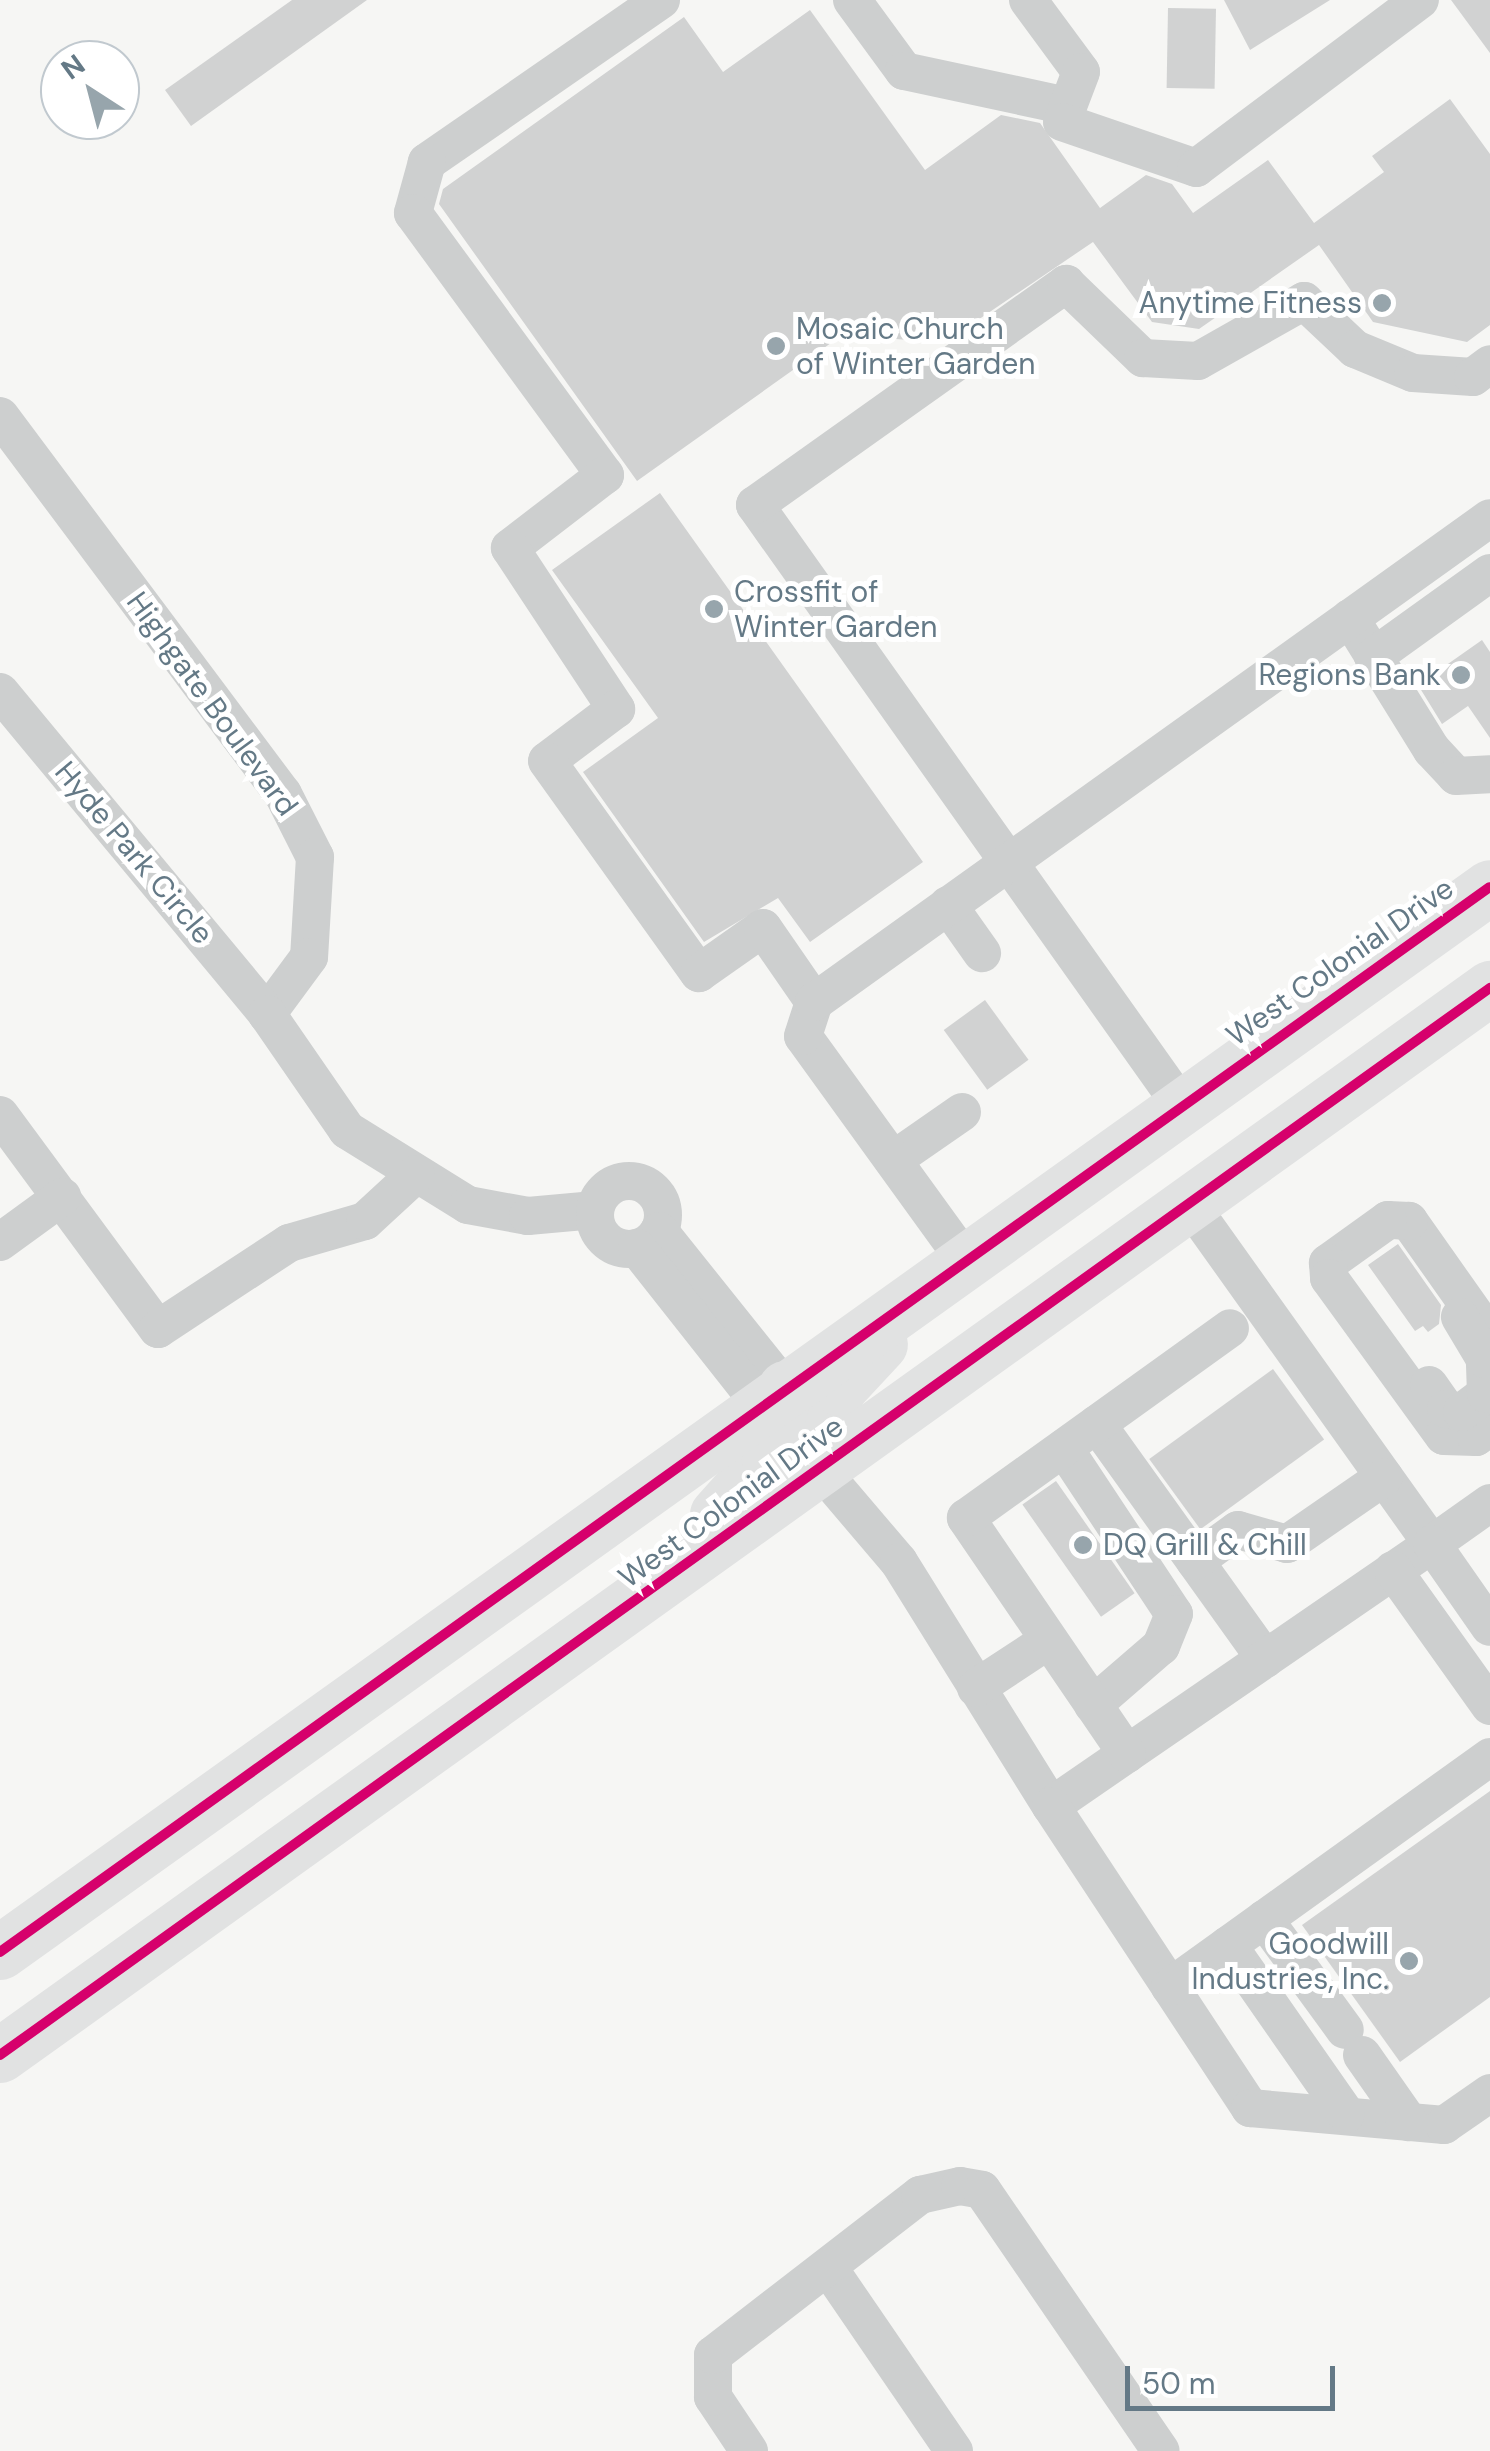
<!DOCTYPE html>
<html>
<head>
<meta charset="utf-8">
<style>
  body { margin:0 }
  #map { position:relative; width:1490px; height:2451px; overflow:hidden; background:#f6f6f4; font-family:"DM Sans",sans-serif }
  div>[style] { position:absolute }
  .building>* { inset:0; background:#d1d2d2; transform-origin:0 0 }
  .minor>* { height:38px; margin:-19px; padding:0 19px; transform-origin:19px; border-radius:19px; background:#cdcfcf }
  .minor>.ring { margin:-19px; padding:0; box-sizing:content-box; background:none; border:38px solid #cdcfcf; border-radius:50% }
  .highway>* { height:55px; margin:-27.5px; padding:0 27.5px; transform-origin:27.5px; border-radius:27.5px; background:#e1e2e2 }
  .cycleway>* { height:10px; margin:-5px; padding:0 5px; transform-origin:5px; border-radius:5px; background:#d6006c }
  .dots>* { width:28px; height:28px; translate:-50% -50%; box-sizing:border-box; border:5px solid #fff; border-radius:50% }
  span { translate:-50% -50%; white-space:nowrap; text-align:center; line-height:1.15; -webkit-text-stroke:10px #fff; paint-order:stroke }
  .poi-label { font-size:30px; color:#647986 }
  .right { translate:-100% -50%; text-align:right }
  .left { translate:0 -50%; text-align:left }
  .street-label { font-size:30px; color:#647986 }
  .north { position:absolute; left:40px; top:40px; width:100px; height:100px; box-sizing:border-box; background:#fff; border:2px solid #c1c9cf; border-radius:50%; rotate:324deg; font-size:28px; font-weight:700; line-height:40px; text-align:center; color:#647986 }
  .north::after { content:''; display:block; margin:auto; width:35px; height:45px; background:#97a5ac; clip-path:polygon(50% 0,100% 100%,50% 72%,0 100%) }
  .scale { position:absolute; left:1125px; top:2366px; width:210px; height:45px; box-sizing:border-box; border:5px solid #647986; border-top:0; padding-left:12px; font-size:30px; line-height:35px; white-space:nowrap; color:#647986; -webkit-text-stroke:8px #fff; paint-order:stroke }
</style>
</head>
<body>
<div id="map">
  <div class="building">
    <i style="clip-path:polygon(292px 0,367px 0,191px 126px,165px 90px)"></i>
    <i style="clip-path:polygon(1224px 0,1330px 0,1250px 50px)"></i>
    <i style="clip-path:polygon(1451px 0,1490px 0,1490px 53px)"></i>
    <i style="left:1168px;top:8px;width:48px;height:80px;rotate:1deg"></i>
    <i style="clip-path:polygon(810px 10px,925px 170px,1001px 115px,1040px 123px,1100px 208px,1146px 175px,1172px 184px,1193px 213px,1268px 160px,1314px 223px,1384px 172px,1372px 156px,1450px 99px,1490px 154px,1490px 325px,1467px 342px,1373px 322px,1319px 245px,1199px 329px,1152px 322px,1093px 242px,944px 343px,896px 339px,876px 311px,637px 481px,439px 204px,443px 189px,684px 17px,723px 72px)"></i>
    <i style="clip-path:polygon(660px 493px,923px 862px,810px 942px,778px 898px,704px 942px,583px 772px,658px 718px,552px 570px)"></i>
    <i style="clip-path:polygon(1482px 640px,1490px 652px,1490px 738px,1468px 706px,1442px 724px,1418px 685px)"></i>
    <i style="left:985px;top:1000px;width:74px;height:51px;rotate:54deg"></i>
    <i style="clip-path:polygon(1398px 1244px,1441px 1305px,1439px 1324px,1428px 1332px,1423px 1326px,1415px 1331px,1368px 1265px)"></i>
    <i style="left:1273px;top:1369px;width:87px;height:153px;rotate:54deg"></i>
    <i style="left:1056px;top:1481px;width:137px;height:41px;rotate:55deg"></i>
    <i style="clip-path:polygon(1490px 1791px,1490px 1997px,1400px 2062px,1302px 1925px)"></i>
  </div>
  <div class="minor">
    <i style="left:661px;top:0;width:285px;rotate:145.3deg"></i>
    <i style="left:427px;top:162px;width:53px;rotate:105.4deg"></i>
    <i style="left:413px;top:213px;width:325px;rotate:53.8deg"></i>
    <i style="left:605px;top:475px;width:120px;rotate:142.5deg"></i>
    <i style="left:510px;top:548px;width:193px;rotate:56.6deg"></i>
    <i style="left:616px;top:709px;width:86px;rotate:143deg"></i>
    <i style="left:547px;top:761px;width:261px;rotate:54.4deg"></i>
    <i style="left:699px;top:973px;width:78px;rotate:-35.1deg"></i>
    <i style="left:763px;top:928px;width:90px;rotate:55.4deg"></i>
    <i style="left:852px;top:0;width:88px;rotate:53.8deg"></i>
    <i style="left:904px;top:71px;width:167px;rotate:12.1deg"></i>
    <i style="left:1028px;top:0;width:89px;rotate:53.6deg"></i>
    <i style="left:1081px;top:72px;width:53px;rotate:110.8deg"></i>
    <i style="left:1062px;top:122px;width:142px;rotate:18.9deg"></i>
    <i style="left:1196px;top:168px;width:280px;rotate:-36.9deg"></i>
    <i style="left:0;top:416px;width:472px;rotate:53.2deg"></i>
    <i style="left:283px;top:794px;width:71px;rotate:63.1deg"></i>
    <i style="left:315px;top:857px;width:100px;rotate:93.4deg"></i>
    <i style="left:309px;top:957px;width:71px;rotate:126.4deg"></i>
    <i style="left:1350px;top:618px;width:155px;rotate:58.2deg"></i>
    <i style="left:1432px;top:750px;width:35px;rotate:47deg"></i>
    <i style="left:1456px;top:776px;width:34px;rotate:-3deg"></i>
    <i style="left:1373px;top:657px;width:144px;rotate:-35.7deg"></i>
    <i style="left:0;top:692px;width:418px;rotate:50.3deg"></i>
    <i style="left:267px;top:1014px;width:141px;rotate:55.4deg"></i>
    <i style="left:347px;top:1130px;width:142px;rotate:31.8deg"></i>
    <i style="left:468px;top:1205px;width:61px;rotate:10.4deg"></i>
    <i style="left:528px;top:1216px;width:67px;rotate:-5.1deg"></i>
    <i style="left:948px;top:905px;width:59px;rotate:54.7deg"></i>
    <i style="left:1181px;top:1105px;width:736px;rotate:-125.37deg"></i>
    <i style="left:755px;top:505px;width:382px;rotate:-35.4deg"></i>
    <i style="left:1066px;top:284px;width:107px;rotate:43.9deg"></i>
    <i style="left:1143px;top:358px;width:55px;rotate:3.1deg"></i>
    <i style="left:1198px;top:361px;width:122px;rotate:-29.5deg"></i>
    <i style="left:1304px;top:301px;width:70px;rotate:43.3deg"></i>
    <i style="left:1355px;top:349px;width:63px;rotate:22.5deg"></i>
    <i style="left:1413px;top:373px;width:60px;rotate:3.8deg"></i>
    <i style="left:1473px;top:377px;width:21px;rotate:-37deg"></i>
    <i style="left:0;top:1115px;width:266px;rotate:53.6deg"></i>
    <i style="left:158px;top:1329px;width:157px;rotate:-33.3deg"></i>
    <i style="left:289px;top:1243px;width:79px;rotate:-16.1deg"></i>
    <i style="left:365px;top:1221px;width:69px;rotate:-42.7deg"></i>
    <i style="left:893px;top:1160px;width:84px;rotate:-34.8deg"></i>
    <i class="ring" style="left:595px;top:1181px;width:30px;height:30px"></i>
    <i style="left:659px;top:1231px;width:201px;rotate:51.3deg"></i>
    <i style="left:0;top:1242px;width:77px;rotate:-36deg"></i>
    <i style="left:637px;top:1248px;width:200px;rotate:51.7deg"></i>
    <i style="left:965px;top:1260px;width:276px;rotate:-125.9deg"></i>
    <i style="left:803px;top:1036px;width:36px;rotate:-72deg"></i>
    <i style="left:814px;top:1002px;width:831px;rotate:-35.6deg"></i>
    <i style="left:1490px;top:1336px;width:141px;rotate:-125.2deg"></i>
    <i style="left:1409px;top:1221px;width:21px;rotate:-177deg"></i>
    <i style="left:1388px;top:1220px;width:74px;rotate:144.4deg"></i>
    <i style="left:1328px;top:1263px;width:15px;rotate:86deg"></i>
    <i style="left:1329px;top:1278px;width:195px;rotate:54deg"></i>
    <i style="left:1444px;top:1436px;width:32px;rotate:2deg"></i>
    <i style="left:1476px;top:1437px;width:18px;rotate:-38deg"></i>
    <i style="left:1429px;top:1385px;width:29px;rotate:55deg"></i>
    <i style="left:1446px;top:1409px;width:16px;rotate:11deg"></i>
    <i style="left:1462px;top:1412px;width:30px;rotate:-37deg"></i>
    <i style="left:1486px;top:1394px;width:35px;rotate:-92deg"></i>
    <i style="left:1485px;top:1359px;width:49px;rotate:-120.8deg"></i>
    <i style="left:1097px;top:1424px;width:289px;rotate:54.4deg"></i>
    <i style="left:1064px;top:1448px;width:199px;rotate:56.5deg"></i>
    <i style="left:1174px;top:1614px;width:35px;rotate:112deg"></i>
    <i style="left:1161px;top:1646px;width:90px;rotate:139.1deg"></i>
    <i style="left:819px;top:1468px;width:123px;rotate:49.6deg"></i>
    <i style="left:899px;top:1562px;width:287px;rotate:58.1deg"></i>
    <i style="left:1051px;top:1806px;width:462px;rotate:-34.5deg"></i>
    <i style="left:1432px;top:1544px;width:419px;rotate:-125.5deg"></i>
    <i style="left:1490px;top:1503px;width:71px;rotate:144.7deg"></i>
    <i style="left:1432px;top:1544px;width:101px;rotate:55.1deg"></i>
    <i style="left:1195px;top:1561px;width:53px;rotate:-35.8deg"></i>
    <i style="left:1238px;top:1530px;width:51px;rotate:15.9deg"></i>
    <i style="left:1287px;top:1544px;width:118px;rotate:-34.6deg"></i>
    <i style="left:1393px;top:1570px;width:167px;rotate:54.5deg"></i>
    <i style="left:976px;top:1688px;width:87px;rotate:-33.3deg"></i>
    <i style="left:1127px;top:1754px;width:286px;rotate:-124.3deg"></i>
    <i style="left:966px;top:1518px;width:325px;rotate:-35.7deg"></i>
    <i style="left:1051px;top:1806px;width:362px;rotate:56.6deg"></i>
    <i style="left:1250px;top:2108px;width:195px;rotate:5deg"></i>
    <i style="left:1444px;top:2125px;width:56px;rotate:-34.8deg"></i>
    <i style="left:1264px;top:1919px;width:137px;rotate:53.9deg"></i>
    <i style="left:1228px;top:1945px;width:206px;rotate:55.1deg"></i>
    <i style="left:1170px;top:1987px;width:394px;rotate:-35.7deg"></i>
    <i style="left:1362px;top:2055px;width:82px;rotate:55deg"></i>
    <i style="left:828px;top:2267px;width:223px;rotate:55.6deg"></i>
    <i style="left:749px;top:2451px;width:65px;rotate:-123.7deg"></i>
    <i style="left:713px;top:2397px;width:42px;rotate:-90deg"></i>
    <i style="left:713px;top:2355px;width:262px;rotate:-37.7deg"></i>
    <i style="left:920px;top:2195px;width:41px;rotate:-12.7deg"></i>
    <i style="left:960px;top:2186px;width:22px;rotate:10deg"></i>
    <i style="left:982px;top:2190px;width:316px;rotate:55.6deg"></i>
  </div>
  <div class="highway">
    <i style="left:819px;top:1468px;width:43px;rotate:-86deg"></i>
    <i style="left:822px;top:1425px;width:41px;rotate:-65.3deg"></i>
    <i style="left:839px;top:1388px;width:60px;rotate:-47deg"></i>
    <i style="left:717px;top:1514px;width:76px;rotate:-48.2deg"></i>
    <i style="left:768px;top:1457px;width:71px;rotate:-76.2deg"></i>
    <i style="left:0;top:1952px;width:1831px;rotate:-35.56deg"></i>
    <i style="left:0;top:2055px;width:1833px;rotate:-35.61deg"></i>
  </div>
  <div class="cycleway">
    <i style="left:0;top:1952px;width:1831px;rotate:-35.56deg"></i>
    <i style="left:0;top:2055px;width:1833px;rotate:-35.61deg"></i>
  </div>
  <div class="dots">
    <i style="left:1382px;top:303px;background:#97a5ac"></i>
    <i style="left:776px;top:346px;background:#97a5ac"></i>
    <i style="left:714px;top:609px;background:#97a5ac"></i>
    <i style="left:1461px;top:675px;background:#97a5ac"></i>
    <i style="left:1083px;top:1545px;background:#97a5ac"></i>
    <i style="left:1409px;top:1961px;background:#97a5ac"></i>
  </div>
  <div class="poi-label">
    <span class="right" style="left:1362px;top:303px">Anytime Fitness</span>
    <span class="left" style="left:796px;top:346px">Mosaic Church<br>of Winter Garden</span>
    <span class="left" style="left:734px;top:609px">Crossfit of<br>Winter Garden</span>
    <span class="right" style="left:1441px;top:675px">Regions Bank</span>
    <span class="left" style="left:1103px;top:1545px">DQ Grill &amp; Chill</span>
    <span class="right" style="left:1389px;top:1961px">Goodwill<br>Industries, Inc.</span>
  </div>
  <div class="street-label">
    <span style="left:212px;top:704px;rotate:54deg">Highgate Boulevard</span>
    <span style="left:134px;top:853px;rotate:50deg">Hyde Park Circle</span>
    <span style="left:1340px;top:962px;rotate:-35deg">West Colonial Drive</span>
    <span style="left:731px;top:1502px;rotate:-36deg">West Colonial Drive</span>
  </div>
  <div class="north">N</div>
  <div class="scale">50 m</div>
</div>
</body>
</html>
